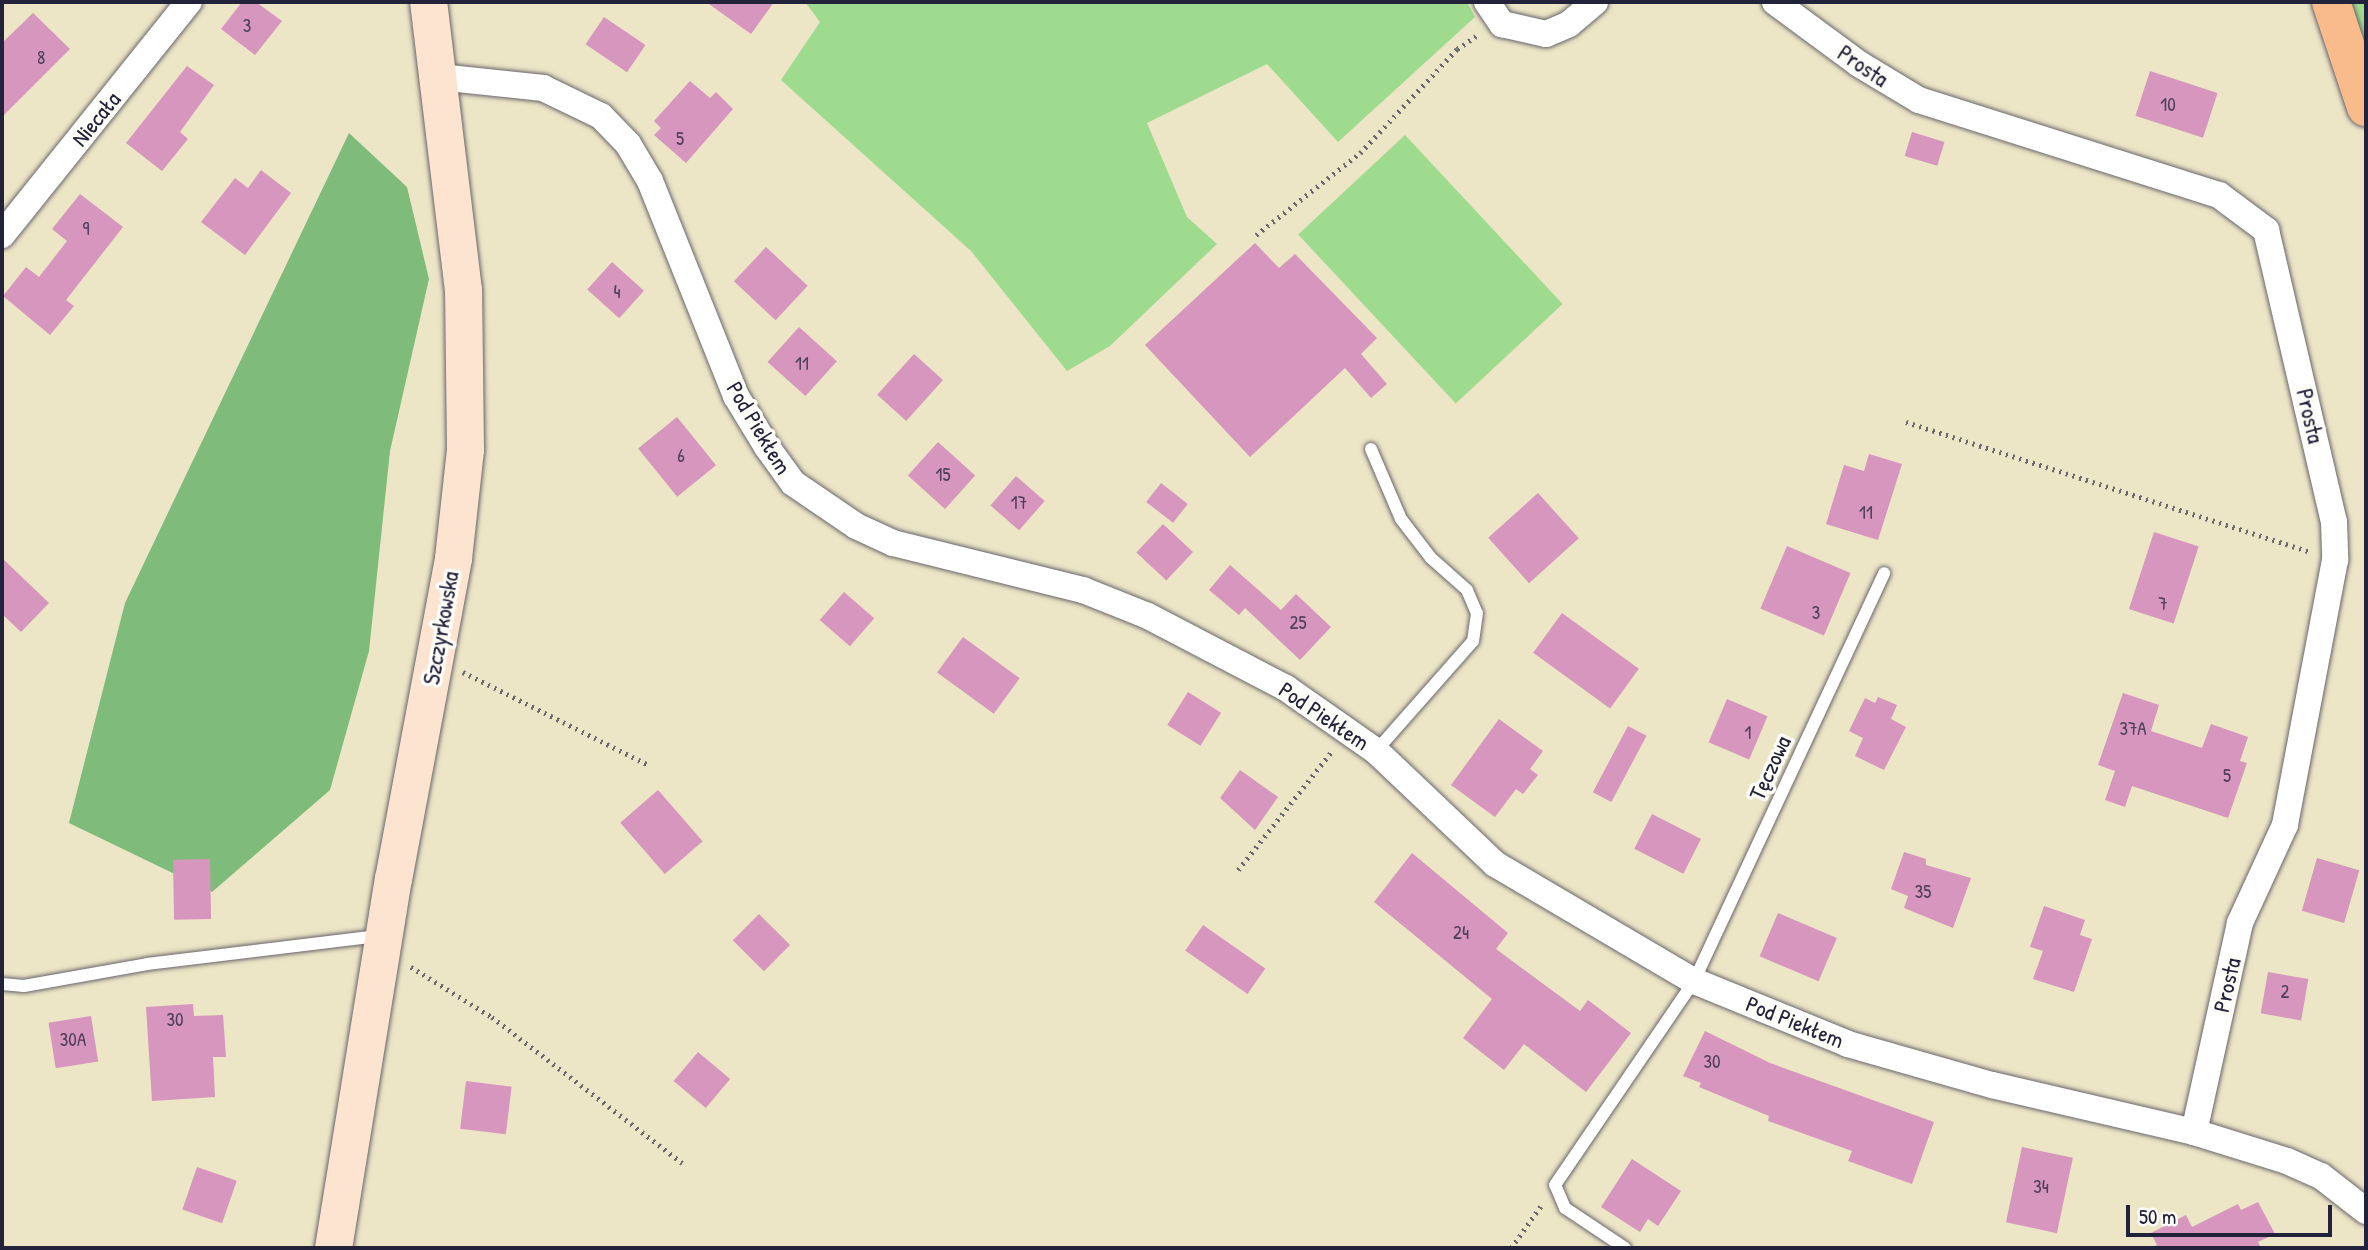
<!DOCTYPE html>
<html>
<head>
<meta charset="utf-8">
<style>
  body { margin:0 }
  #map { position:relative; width:2368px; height:1250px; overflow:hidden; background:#ece5c6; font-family:"Patrick Hand",sans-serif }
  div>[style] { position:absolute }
  .green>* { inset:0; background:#9fdb8f; transform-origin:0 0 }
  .forest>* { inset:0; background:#7fbb7a }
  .building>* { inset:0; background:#d696bd; transform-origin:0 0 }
  .path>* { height:4.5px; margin-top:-2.25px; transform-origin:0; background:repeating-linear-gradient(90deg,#69666c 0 2px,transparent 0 7px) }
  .roads { filter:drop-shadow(0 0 2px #69666c) drop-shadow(0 0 2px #69666c) }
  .service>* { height:12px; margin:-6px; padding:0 6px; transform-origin:6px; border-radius:6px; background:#fff }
  .minor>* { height:26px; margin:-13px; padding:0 13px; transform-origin:13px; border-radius:13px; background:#fff }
  .secondary>* { height:37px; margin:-18.5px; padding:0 18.5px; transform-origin:18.5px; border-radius:18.5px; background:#fde4d1 }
  .motorway>* { height:38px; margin:-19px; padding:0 19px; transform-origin:19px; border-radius:19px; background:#fabb8c }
  span { translate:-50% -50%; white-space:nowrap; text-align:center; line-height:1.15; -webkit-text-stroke:7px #fdfcf7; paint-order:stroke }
  .number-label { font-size:19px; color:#4f3f5c }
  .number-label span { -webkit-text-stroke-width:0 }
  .street-label { font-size:23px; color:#22223b }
  .frame { position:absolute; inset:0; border:4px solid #22223b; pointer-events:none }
  .scale { position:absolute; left:2126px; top:1205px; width:206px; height:32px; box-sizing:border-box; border:4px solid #22223b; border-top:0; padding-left:9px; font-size:21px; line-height:24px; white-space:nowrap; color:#22223b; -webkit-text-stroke:5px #fdfcf7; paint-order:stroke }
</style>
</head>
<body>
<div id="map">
  <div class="green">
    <i style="clip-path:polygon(805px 2px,1467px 2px,1475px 17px,1338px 142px,1267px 64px,1147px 123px,1187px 217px,1217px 244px,1110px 346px,1067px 371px,971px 251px,781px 80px,820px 22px)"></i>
    <i style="clip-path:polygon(2350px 2px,2366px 2px,2366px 52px)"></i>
    <i style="left:1405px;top:135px;width:231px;height:146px;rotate:47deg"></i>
  </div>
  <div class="forest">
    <i style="clip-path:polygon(349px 133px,407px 187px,429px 279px,390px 451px,369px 651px,330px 790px,212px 892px,69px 823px,125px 603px)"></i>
  </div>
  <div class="building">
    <i style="clip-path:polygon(242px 2px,256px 2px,282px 21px,255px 55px,221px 29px)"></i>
    <i style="clip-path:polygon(706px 2px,774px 2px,751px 34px)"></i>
    <i style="clip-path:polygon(33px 13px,70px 49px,2px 117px,2px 43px)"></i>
    <i style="left:604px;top:17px;width:50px;height:33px;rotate:34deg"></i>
    <i style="clip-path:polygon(187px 66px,214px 85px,180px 132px,188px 139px,162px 171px,126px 143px)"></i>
    <i style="left:2150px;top:71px;width:71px;height:47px;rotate:18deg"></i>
    <i style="clip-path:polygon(690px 81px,710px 98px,716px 92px,733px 109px,686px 163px,654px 135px,661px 128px,654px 121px)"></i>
    <i style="left:1912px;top:132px;width:34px;height:25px;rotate:17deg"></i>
    <i style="clip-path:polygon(261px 170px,291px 193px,245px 255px,201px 222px,235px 178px,248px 188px)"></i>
    <i style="clip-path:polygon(80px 194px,123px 227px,66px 300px,74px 306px,50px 335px,3px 296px,26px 267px,39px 277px,67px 241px,52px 229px)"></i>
    <i style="clip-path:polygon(1255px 243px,1279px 268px,1295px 254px,1377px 338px,1361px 354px,1387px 384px,1371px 398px,1345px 368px,1250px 457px,1145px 345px)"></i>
    <i style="left:766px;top:247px;width:57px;height:47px;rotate:43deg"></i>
    <i style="left:612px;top:262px;width:43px;height:37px;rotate:42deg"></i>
    <i style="left:799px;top:327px;width:51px;height:47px;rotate:42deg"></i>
    <i style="left:914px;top:354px;width:39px;height:55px;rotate:42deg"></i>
    <i style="left:677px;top:417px;width:62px;height:50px;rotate:51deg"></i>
    <i style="left:938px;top:442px;width:50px;height:45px;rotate:42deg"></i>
    <i style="clip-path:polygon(1869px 454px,1902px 464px,1878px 540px,1826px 524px,1844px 465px,1864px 471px)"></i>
    <i style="left:1016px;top:476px;width:38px;height:39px;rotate:41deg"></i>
    <i style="left:1161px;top:483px;width:34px;height:24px;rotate:38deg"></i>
    <i style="left:1538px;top:493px;width:61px;height:67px;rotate:48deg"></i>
    <i style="left:1163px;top:524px;width:41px;height:39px;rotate:43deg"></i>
    <i style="left:2154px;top:532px;width:47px;height:81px;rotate:18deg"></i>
    <i style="left:1787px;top:546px;width:69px;height:68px;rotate:23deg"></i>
    <i style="clip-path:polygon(2px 558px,49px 603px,21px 632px,2px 614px)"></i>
    <i style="clip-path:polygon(1230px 565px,1281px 610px,1296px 594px,1331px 627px,1300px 660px,1245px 608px,1239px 615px,1209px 590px)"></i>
    <i style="left:844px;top:592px;width:40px;height:37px;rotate:41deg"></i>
    <i style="left:1562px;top:613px;width:95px;height:49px;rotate:36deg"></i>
    <i style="left:963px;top:637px;width:70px;height:44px;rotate:36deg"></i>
    <i style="left:1188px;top:692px;width:39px;height:39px;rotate:32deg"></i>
    <i style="clip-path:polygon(2123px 693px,2159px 705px,2151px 731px,2202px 748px,2211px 724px,2248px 737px,2240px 761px,2247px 763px,2228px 818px,2132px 786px,2125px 807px,2105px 800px,2115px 771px,2098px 765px)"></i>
    <i style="clip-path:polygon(1878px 697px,1897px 705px,1891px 719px,1906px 727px,1884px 770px,1855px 756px,1863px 738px,1849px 731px,1865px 698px,1875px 703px)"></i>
    <i style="left:1727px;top:699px;width:44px;height:47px;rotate:23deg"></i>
    <i style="clip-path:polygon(1499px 719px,1543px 751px,1530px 769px,1538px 775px,1523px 794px,1516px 789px,1495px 817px,1451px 785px)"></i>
    <i style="left:1628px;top:726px;width:21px;height:75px;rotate:28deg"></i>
    <i style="clip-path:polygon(1240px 770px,1278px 797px,1255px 830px,1220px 798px)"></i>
    <i style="left:658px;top:790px;width:68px;height:50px;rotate:49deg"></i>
    <i style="left:1652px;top:814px;width:55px;height:39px;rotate:27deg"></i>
    <i style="clip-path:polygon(1904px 852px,1926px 859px,1926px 865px,1971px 878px,1953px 928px,1904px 908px,1908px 896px,1891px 889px)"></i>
    <i style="clip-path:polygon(1412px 853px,1508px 933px,1496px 949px,1580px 1011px,1588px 1000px,1631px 1033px,1586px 1092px,1524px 1044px,1504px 1070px,1463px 1038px,1492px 999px,1374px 902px)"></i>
    <i style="left:2317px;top:858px;width:44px;height:55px;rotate:16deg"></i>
    <i style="left:210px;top:859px;width:60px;height:37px;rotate:89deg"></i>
    <i style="clip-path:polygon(2044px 906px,2085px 920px,2080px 935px,2092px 939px,2074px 992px,2033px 979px,2043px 951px,2030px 947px)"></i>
    <i style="left:1778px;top:913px;width:64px;height:47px;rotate:23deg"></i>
    <i style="left:759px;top:914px;width:44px;height:37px;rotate:45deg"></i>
    <i style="left:1203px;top:925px;width:76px;height:31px;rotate:35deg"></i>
    <i style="left:2268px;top:972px;width:41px;height:42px;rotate:10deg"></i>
    <i style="clip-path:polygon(193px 1004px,194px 1016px,223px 1015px,226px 1057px,213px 1057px,215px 1097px,152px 1101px,146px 1007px)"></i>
    <i style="left:91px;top:1016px;width:46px;height:43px;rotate:81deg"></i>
    <i style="clip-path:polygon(1705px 1031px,1770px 1063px,1934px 1122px,1912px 1184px,1848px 1161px,1852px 1151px,1768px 1121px,1769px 1116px,1699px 1087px,1701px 1083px,1683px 1076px)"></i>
    <i style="left:698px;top:1052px;width:42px;height:38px;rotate:40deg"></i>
    <i style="left:466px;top:1081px;width:46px;height:48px;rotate:7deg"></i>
    <i style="left:2022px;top:1147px;width:52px;height:77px;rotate:12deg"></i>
    <i style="clip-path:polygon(1632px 1159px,1681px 1191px,1658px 1226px,1648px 1219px,1640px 1232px,1601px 1207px)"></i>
    <i style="left:197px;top:1167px;width:42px;height:45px;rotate:19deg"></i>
    <i style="clip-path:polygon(2258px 1202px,2275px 1234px,2258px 1242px,2261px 1248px,2151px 1248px,2157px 1245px,2151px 1233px,2186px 1215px,2192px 1227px,2238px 1204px,2241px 1210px)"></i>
  </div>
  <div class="path">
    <i style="left:1256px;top:235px;width:132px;rotate:-38.3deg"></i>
    <i style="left:1360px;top:153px;width:142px;rotate:-47deg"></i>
    <i style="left:1457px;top:49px;width:27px;rotate:-34deg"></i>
    <i style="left:1906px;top:422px;width:425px;rotate:17.8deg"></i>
    <i style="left:463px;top:672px;width:206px;rotate:26.6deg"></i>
    <i style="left:1238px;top:870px;width:152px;rotate:-51.7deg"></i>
    <i style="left:411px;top:967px;width:95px;rotate:31.7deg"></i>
    <i style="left:492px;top:1017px;width:240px;rotate:37.5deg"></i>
    <i style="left:1511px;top:1248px;width:55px;rotate:-54.6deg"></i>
  </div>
  <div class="roads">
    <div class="service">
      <i style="left:1371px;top:449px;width:76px;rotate:66.8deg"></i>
      <i style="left:1401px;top:519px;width:49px;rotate:52.4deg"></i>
      <i style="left:1431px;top:558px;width:48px;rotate:41.6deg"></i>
      <i style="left:1467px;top:590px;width:25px;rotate:67deg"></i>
      <i style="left:1477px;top:613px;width:28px;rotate:98deg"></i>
      <i style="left:1473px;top:641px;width:147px;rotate:131.4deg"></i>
      <i style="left:2px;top:984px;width:22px;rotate:5deg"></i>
      <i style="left:24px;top:986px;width:125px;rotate:-10.1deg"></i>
      <i style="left:147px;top:964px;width:235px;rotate:-6.9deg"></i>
      <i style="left:1625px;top:1248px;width:72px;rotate:-146.3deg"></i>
      <i style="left:1565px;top:1208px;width:25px;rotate:-113deg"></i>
      <i style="left:1555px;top:1185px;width:247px;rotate:-55.7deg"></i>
      <i style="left:1694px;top:981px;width:450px;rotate:-65deg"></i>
    </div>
    <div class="minor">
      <i style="left:1487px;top:2px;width:27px;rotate:56deg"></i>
      <i style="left:1502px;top:24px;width:45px;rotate:12.8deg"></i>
      <i style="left:1546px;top:34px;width:25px;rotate:-23deg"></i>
      <i style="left:1569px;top:24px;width:34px;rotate:-40deg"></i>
      <i style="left:1775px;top:2px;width:104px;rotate:36.4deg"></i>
      <i style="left:1859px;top:64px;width:70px;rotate:31deg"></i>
      <i style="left:1919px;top:100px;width:315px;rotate:17.6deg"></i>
      <i style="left:2219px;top:195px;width:59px;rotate:36.7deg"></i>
      <i style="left:2266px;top:230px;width:300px;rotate:76.9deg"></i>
      <i style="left:2334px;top:522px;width:38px;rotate:88deg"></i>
      <i style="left:2335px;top:560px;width:270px;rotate:100.7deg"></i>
      <i style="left:2285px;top:825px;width:108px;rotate:114.7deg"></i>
      <i style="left:2240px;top:923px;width:214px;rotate:102.4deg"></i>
      <i style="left:439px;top:77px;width:105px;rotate:6deg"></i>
      <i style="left:543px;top:88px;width:64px;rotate:25.8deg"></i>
      <i style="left:601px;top:116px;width:39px;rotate:46deg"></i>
      <i style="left:628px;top:144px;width:43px;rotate:59.3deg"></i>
      <i style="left:650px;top:181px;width:232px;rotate:68.2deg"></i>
      <i style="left:736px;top:396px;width:60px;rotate:58.7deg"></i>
      <i style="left:767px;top:447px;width:44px;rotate:54.2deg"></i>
      <i style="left:793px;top:483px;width:76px;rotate:34.3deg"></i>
      <i style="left:856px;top:526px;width:41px;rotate:24.7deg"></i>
      <i style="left:893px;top:543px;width:196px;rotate:13.9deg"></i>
      <i style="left:1083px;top:590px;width:70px;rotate:21.8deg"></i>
      <i style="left:1148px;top:616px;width:156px;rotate:27.6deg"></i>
      <i style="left:1286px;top:688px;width:110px;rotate:35deg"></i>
      <i style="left:1376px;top:751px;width:164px;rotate:43.5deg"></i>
      <i style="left:1495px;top:864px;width:231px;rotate:30.5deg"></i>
      <i style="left:1694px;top:981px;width:166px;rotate:22.2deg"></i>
      <i style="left:1848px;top:1044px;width:150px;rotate:15.9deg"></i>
      <i style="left:1992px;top:1085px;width:207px;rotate:13.1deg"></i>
      <i style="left:2194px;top:1132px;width:97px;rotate:17.3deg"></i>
      <i style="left:2287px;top:1161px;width:37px;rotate:24deg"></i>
      <i style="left:2321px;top:1176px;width:57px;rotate:37.9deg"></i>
      <i style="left:2px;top:235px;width:299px;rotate:-51.3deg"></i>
    </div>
    <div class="secondary">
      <i style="left:333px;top:1248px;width:374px;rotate:-80.8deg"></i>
      <i style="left:393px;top:879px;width:327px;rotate:-79.4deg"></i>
      <i style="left:453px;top:558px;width:110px;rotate:-83.7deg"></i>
      <i style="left:465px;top:449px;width:159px;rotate:-90.7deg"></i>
      <i style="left:463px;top:290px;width:290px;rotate:-96.9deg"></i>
    </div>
    <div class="motorway">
      <i style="left:2331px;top:2px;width:111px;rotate:71.6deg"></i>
    </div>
  </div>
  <div class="number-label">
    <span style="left:247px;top:26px">3</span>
    <span style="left:41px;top:58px">8</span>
    <span style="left:2168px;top:105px">10</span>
    <span style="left:680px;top:139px">5</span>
    <span style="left:86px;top:229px">9</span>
    <span style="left:617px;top:292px">4</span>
    <span style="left:802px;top:364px">11</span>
    <span style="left:681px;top:456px">6</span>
    <span style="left:943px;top:475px">15</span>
    <span style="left:1019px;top:503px">17</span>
    <span style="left:1866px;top:513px">11</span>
    <span style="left:2163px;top:604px">7</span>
    <span style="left:1816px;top:613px">3</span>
    <span style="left:1298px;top:623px">25</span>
    <span style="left:2133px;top:729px">37A</span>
    <span style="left:1748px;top:733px">1</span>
    <span style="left:2227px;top:776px">5</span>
    <span style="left:1923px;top:892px">35</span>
    <span style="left:1461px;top:933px">24</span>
    <span style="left:2285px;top:992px">2</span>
    <span style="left:175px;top:1020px">30</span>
    <span style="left:73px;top:1040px">30A</span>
    <span style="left:1712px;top:1062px">30</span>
    <span style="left:2041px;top:1187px">34</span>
  </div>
  <div class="street-label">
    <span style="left:1863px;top:66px;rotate:34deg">Prosta</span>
    <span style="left:96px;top:119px;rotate:-51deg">Niecała</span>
    <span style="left:2310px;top:416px;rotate:77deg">Prosta</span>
    <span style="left:759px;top:428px;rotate:59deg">Pod Piekłem</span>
    <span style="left:441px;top:628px;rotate:-80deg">Szczyrkowska</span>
    <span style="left:1324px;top:716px;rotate:34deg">Pod Piekłem</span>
    <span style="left:1770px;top:768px;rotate:-65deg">Tęczowa</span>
    <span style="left:2227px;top:985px;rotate:-77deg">Prosta</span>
    <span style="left:1795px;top:1022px;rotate:22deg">Pod Piekłem</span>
  </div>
  <div class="frame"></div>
  <div class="scale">50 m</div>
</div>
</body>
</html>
